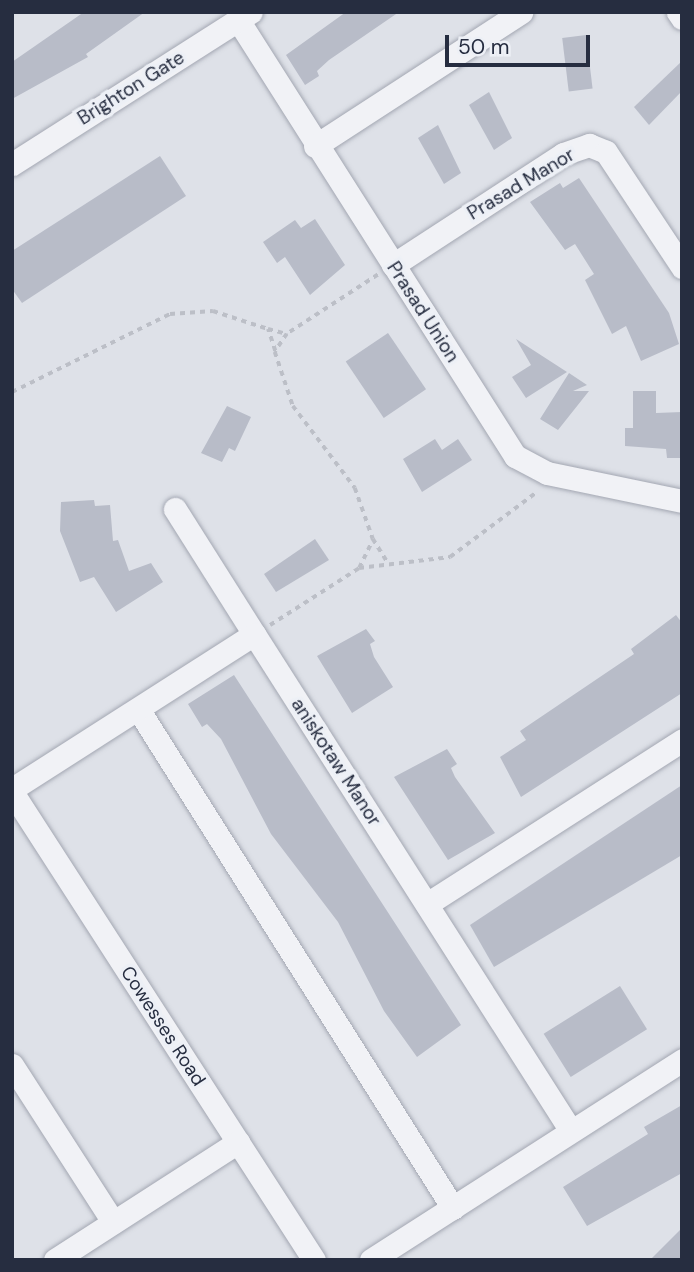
<!DOCTYPE html>
<html>
<head>
<meta charset="utf-8">
<style>
  body { margin:0 }
  #map { position:relative; width:694px; height:1272px; overflow:hidden; background:#dee1e8; font-family:"DM Sans",sans-serif }
  div>[style] { position:absolute }
  .building>* { inset:0; background:#b8bcc8; transform-origin:0 0 }
  .path>* { height:3.5px; margin-top:-1.75px; transform-origin:0; background:repeating-linear-gradient(90deg,#bcbfc7 0 5px,transparent 0 10px) }
  .roads { filter:drop-shadow(0 0 2px #a3a7b2) drop-shadow(0 0 2px #a3a7b2) }
  .minor>* { height:23px; margin:-11.5px; padding:0 11.5px; transform-origin:11.5px; border-radius:11.5px; background:#f1f2f6 }
  span { translate:-50% -50%; white-space:nowrap; text-align:center; line-height:1.15; -webkit-text-stroke:7px #edf0f6; paint-order:stroke }
  .street-label { font-size:19px; color:#262d40 }
  .frame { position:absolute; inset:0; border:14px solid #262d40; pointer-events:none }
  .scale { position:absolute; left:445px; top:35px; width:145px; height:32px; box-sizing:border-box; border:4px solid #262d40; border-top:0; padding-left:9px; font-size:21px; line-height:24px; white-space:nowrap; color:#262d40; -webkit-text-stroke:5px #edf0f6; paint-order:stroke }
</style>
</head>
<body>
<div id="map">
  <div class="building">
    <i style="clip-path:polygon(84px 12px,145px 12px,86px 54px,88px 57px,12px 99px,12px 62px)"></i>
    <i style="clip-path:polygon(346px 12px,399px 12px,329px 60px,317px 71px,319px 76px,305px 85px,286px 55px)"></i>
    <i style="left:586px;top:35px;width:54px;height:24px;rotate:83deg"></i>
    <i style="clip-path:polygon(682px 61px,682px 91px,649px 125px,634px 107px)"></i>
    <i style="clip-path:polygon(489px 92px,512px 138px,494px 150px,469px 105px)"></i>
    <i style="clip-path:polygon(438px 125px,461px 173px,444px 184px,418px 138px)"></i>
    <i style="clip-path:polygon(160px 156px,186px 196px,22px 303px,12px 289px,12px 251px)"></i>
    <i style="clip-path:polygon(579px 178px,669px 313px,679px 344px,641px 361px,626px 326px,612px 334px,585px 280px,594px 274px,575px 244px,565px 250px,530px 202px,560px 183px,563px 188px)"></i>
    <i style="clip-path:polygon(315px 219px,345px 265px,310px 295px,285px 257px,277px 263px,263px 242px,295px 220px,301px 228px)"></i>
    <i style="left:388px;top:333px;width:68px;height:51px;rotate:56deg"></i>
    <i style="clip-path:polygon(516px 339px,567px 372px,526px 398px,512px 377px,531px 365px)"></i>
    <i style="clip-path:polygon(569px 373px,587px 385px,573px 391px,589px 391px,558px 430px,540px 419px)"></i>
    <i style="clip-path:polygon(633px 391px,656px 391px,656px 413px,682px 412px,682px 458px,667px 458px,666px 449px,625px 446px,625px 428px,633px 428px)"></i>
    <i style="clip-path:polygon(227px 406px,251px 417px,235px 451px,229px 448px,222px 462px,201px 453px)"></i>
    <i style="clip-path:polygon(435px 439px,442px 450px,458px 439px,472px 460px,422px 492px,403px 459px)"></i>
    <i style="clip-path:polygon(94px 500px,95px 506px,110px 505px,113px 541px,118px 540px,129px 571px,151px 563px,163px 582px,116px 612px,94px 577px,80px 582px,60px 531px,61px 502px)"></i>
    <i style="clip-path:polygon(315px 539px,329px 560px,276px 592px,264px 574px)"></i>
    <i style="clip-path:polygon(676px 615px,682px 623px,682px 693px,521px 797px,500px 757px,526px 740px,520px 731px,634px 654px,631px 649px)"></i>
    <i style="clip-path:polygon(366px 629px,375px 641px,370px 644px,374px 657px,393px 687px,352px 713px,317px 656px)"></i>
    <i style="clip-path:polygon(234px 675px,461px 1025px,417px 1057px,384px 1011px,338px 922px,271px 834px,221px 739px,207px 724px,202px 727px,188px 704px)"></i>
    <i style="clip-path:polygon(447px 749px,457px 764px,451px 768px,455px 777px,495px 833px,448px 860px,394px 777px)"></i>
    <i style="clip-path:polygon(682px 785px,682px 855px,494px 967px,470px 925px)"></i>
    <i style="left:620px;top:986px;width:51px;height:90px;rotate:58deg"></i>
    <i style="clip-path:polygon(682px 1105px,682px 1173px,587px 1226px,563px 1187px,648px 1134px,644px 1127px)"></i>
    <i style="clip-path:polygon(682px 1228px,682px 1260px,650px 1260px)"></i>
  </div>
  <div class="path">
    <i style="left:378px;top:275px;width:108px;rotate:147deg"></i>
    <i style="left:287px;top:334px;width:22px;rotate:124deg"></i>
    <i style="left:275px;top:352px;width:57px;rotate:71.6deg"></i>
    <i style="left:293px;top:406px;width:103px;rotate:52.9deg"></i>
    <i style="left:355px;top:488px;width:54px;rotate:70.6deg"></i>
    <i style="left:373px;top:539px;width:28px;rotate:58deg"></i>
    <i style="left:275px;top:351px;width:23px;rotate:-108deg"></i>
    <i style="left:268px;top:329px;width:20px;rotate:15deg"></i>
    <i style="left:12px;top:392px;width:176px;rotate:-26.3deg"></i>
    <i style="left:170px;top:314px;width:43px;rotate:-4deg"></i>
    <i style="left:213px;top:311px;width:58px;rotate:18.1deg"></i>
    <i style="left:359px;top:568px;width:32px;rotate:-64deg"></i>
    <i style="left:270px;top:625px;width:106px;rotate:-32.6deg"></i>
    <i style="left:359px;top:568px;width:92px;rotate:-6.9deg"></i>
    <i style="left:450px;top:557px;width:109px;rotate:-36.8deg"></i>
  </div>
  <div class="roads">
    <div class="minor">
      <i style="left:678px;top:12px;width:7px;rotate:56deg"></i>
      <i style="left:238px;top:20px;width:517px;rotate:57.57deg"></i>
      <i style="left:515px;top:456px;width:36px;rotate:28deg"></i>
      <i style="left:547px;top:473px;width:138px;rotate:11.7deg"></i>
      <i style="left:315px;top:146px;width:246px;rotate:-33deg"></i>
      <i style="left:12px;top:164px;width:283px;rotate:-32.5deg"></i>
      <i style="left:393px;top:265px;width:203px;rotate:-33.1deg"></i>
      <i style="left:563px;top:154px;width:28px;rotate:-19deg"></i>
      <i style="left:589px;top:145px;width:18px;rotate:22deg"></i>
      <i style="left:606px;top:152px;width:138px;rotate:56.5deg"></i>
      <i style="left:175px;top:509px;width:148px;rotate:57.7deg"></i>
      <i style="left:138px;top:709px;width:590px;rotate:57.74deg"></i>
      <i style="left:12px;top:789px;width:287px;rotate:-32.6deg"></i>
      <i style="left:254px;top:634px;width:589px;rotate:57.47deg"></i>
      <i style="left:12px;top:792px;width:557px;rotate:57.17deg"></i>
      <i style="left:427px;top:904px;width:303px;rotate:-32.7deg"></i>
      <i style="left:12px;top:1065px;width:187px;rotate:57.2deg"></i>
      <i style="left:55px;top:1260px;width:218px;rotate:-32.8deg"></i>
      <i style="left:371px;top:1260px;width:370px;rotate:-32.7deg"></i>
    </div>
  </div>
  <div class="street-label">
    <span style="left:131px;top:88px;rotate:-32deg">Brighton Gate</span>
    <span style="left:521px;top:184px;rotate:-31deg">Prasad Manor</span>
    <span style="left:423px;top:312px;rotate:57deg">Prasad Union</span>
    <span style="left:336px;top:762px;rotate:57deg">aniskotaw Manor</span>
    <span style="left:163px;top:1026px;rotate:57deg">Cowesses Road</span>
  </div>
  <div class="frame"></div>
  <div class="scale">50 m</div>
</div>
</body>
</html>
